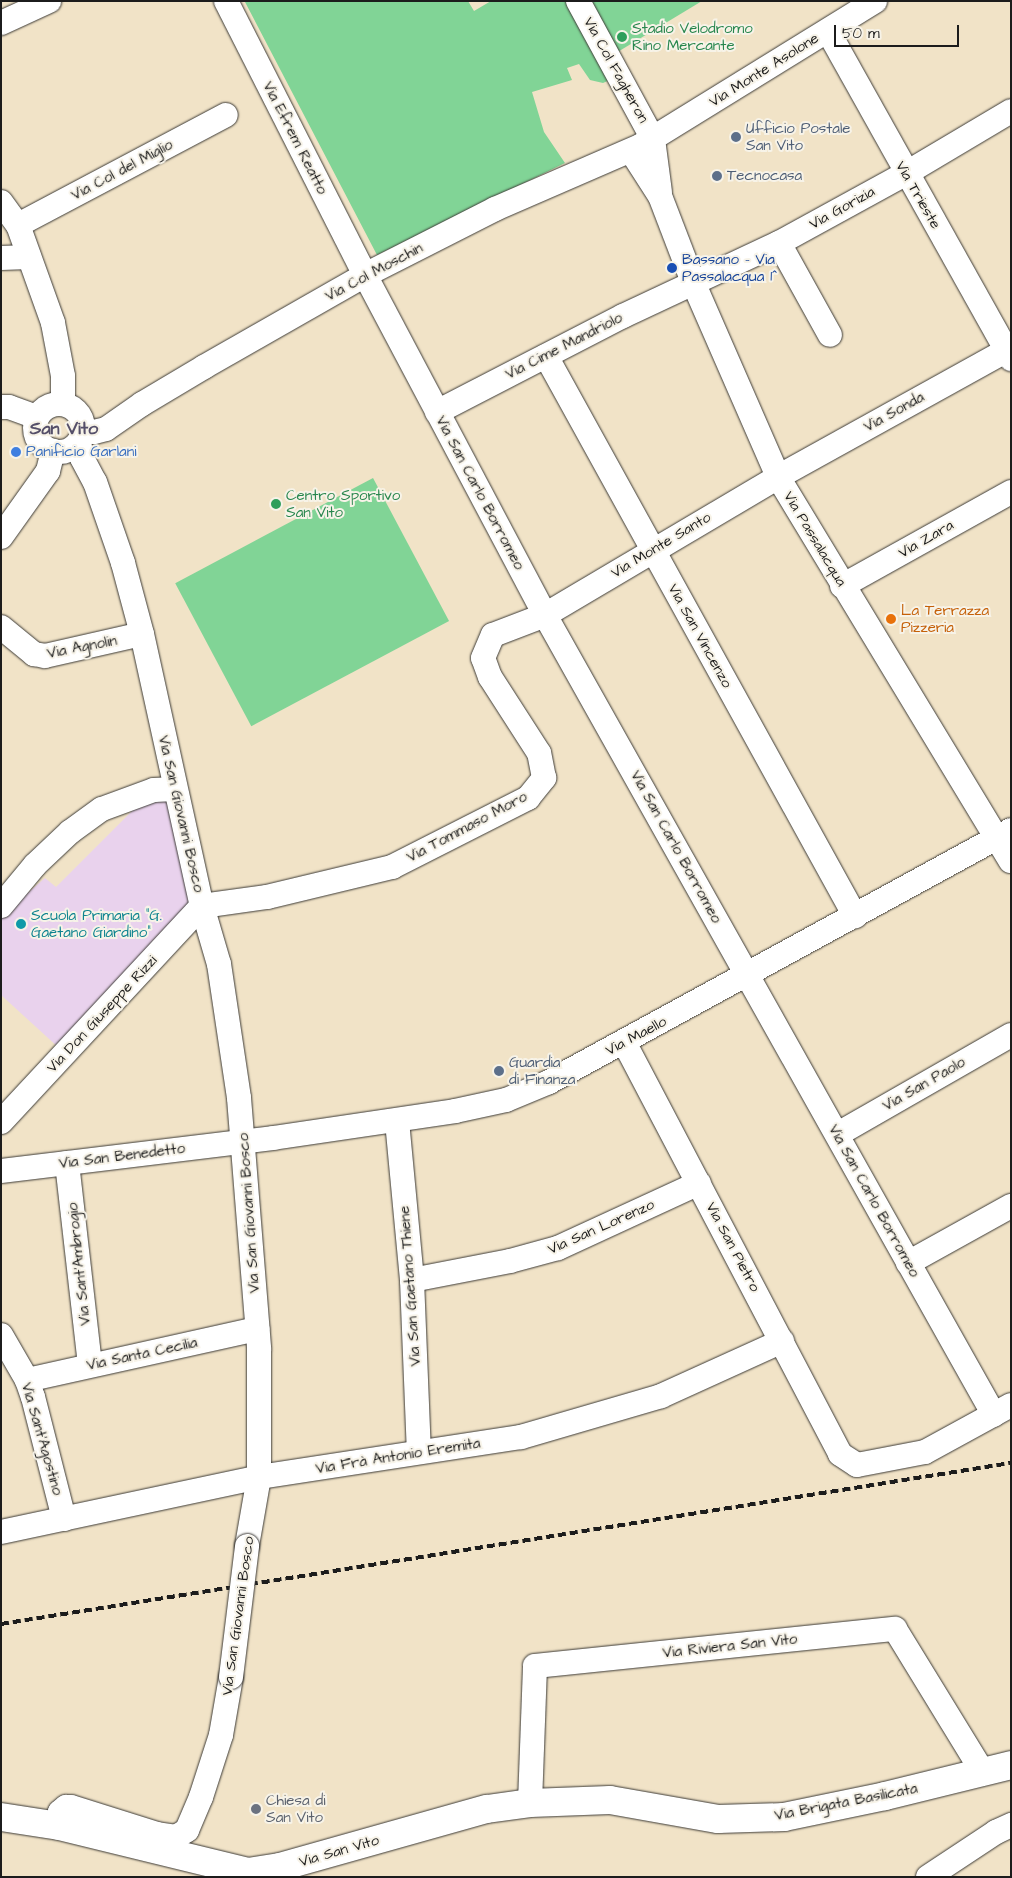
<!DOCTYPE html>
<html>
<head>
<meta charset="utf-8">
<style>
  body { margin:0 }
  #map { position:relative; width:1012px; height:1878px; overflow:hidden; background:#f1e3c7; font-family:"Architects Daughter",sans-serif }
  div>[style] { position:absolute }
  .built>* { inset:0; background:#e9d2ed }
  .green>* { inset:0; background:#81d496; transform-origin:0 0 }
  .roads { filter:drop-shadow(0 0 1px #3c3a36) drop-shadow(0 0 1px #3c3a36) }
  .minor>* { height:24px; margin:-12px; padding:0 12px; transform-origin:12px; border-radius:12px; background:#fff }
  .minor>.ring { margin:-12px; padding:0; box-sizing:content-box; background:none; border:24px solid #fff; border-radius:50% }
  .major>* { height:28px; margin:-14px; padding:0 14px; transform-origin:14px; border-radius:14px; background:#fff }
  .rail>* { height:4px; margin-top:-2px; transform-origin:0; background:repeating-linear-gradient(90deg,#1c1c1c 0 8px,transparent 0 12px) }
  .bridges { filter:drop-shadow(0 0 1px #3c3a36) drop-shadow(0 0 1px #3c3a36) }
  .minor-bridge>* { height:24px; margin:-12px; padding:0 12px; transform-origin:12px; border-radius:12px; background:#fff }
  .dots>* { width:14px; height:14px; translate:-50% -50%; box-sizing:border-box; border:2px solid #f7f3e8; border-radius:50% }
  span { translate:-50% -50%; white-space:nowrap; text-align:center; line-height:1.15; -webkit-text-stroke:4px #f7f3e8; paint-order:stroke }
  .leisure-label { font-size:15px; color:#27864d }
  .left { translate:0 -50%; text-align:left }
  .street-label { font-size:15px; color:#1c1c1c }
  .service-label { font-size:15px; color:#4e5e75 }
  .transit-label { font-size:15px; color:#164399 }
  .shop-label { font-size:15px; color:#366cbe }
  .food-label { font-size:15px; color:#c56008 }
  .culture-label { font-size:15px; color:#0d838f }
  .worship-label { font-size:15px; color:#5b616d }
  .quarter-label { font-size:18px; color:#554f69; font-weight:700 }
  .frame { position:absolute; inset:0; border:2px solid #1c1c1c; pointer-events:none }
  .scale { position:absolute; left:834px; top:25px; width:125px; height:22px; box-sizing:border-box; border:2px solid #1c1c1c; border-top:0; padding-left:6px; font-size:15px; line-height:18px; white-space:nowrap; color:#1c1c1c; -webkit-text-stroke:4px #f7f3e8; paint-order:stroke }
</style>
</head>
<body>
<div id="map">
  <div class="built">
    <i style="clip-path:polygon(170px 799px,193px 902px,59px 1048px,1px 995px,1px 916px,45px 878px,56px 887px,137px 806px)"></i>
  </div>
  <div class="green">
    <i style="clip-path:polygon(468px 1px,474px 11px,491px 1px,568px 1px,612px 79px,603px 83px,590px 80px,579px 64px,567px 68px,572px 80px,532px 92px,544px 132px,565px 163px,377px 255px,245px 2px)"></i>
    <i style="clip-path:polygon(583px 1px,702px 1px,611px 56px)"></i>
    <i style="left:373px;top:478px;width:162px;height:224px;rotate:62deg"></i>
  </div>
  <div class="roads">
    <div class="minor">
      <i style="left:226px;top:1px;width:307px;rotate:63.1deg"></i>
      <i style="left:365px;top:275px;width:385px;rotate:62.1deg"></i>
      <i style="left:545px;top:615px;width:917px;rotate:60.7deg"></i>
      <i style="left:578px;top:1px;width:157px;rotate:61.5deg"></i>
      <i style="left:653px;top:139px;width:53px;rotate:82.5deg"></i>
      <i style="left:1px;top:23px;width:53px;rotate:-24.6deg"></i>
      <i style="left:828px;top:31px;width:376px;rotate:60.8deg"></i>
      <i style="left:631px;top:151px;width:54px;rotate:57.2deg"></i>
      <i style="left:660px;top:196px;width:92px;rotate:69deg"></i>
      <i style="left:693px;top:282px;width:213px;rotate:66.4deg"></i>
      <i style="left:778px;top:477px;width:449px;rotate:58.8deg"></i>
      <i style="left:1px;top:202px;width:29px;rotate:54deg"></i>
      <i style="left:18px;top:225px;width:104px;rotate:70.3deg"></i>
      <i style="left:53px;top:323px;width:54px;rotate:79.3deg"></i>
      <i style="left:63px;top:376px;width:28px;rotate:90deg"></i>
      <i style="left:18px;top:225px;width:235px;rotate:-27.9deg"></i>
      <i style="left:779px;top:243px;width:105px;rotate:61deg"></i>
      <i style="left:1px;top:258px;width:28px;rotate:-2deg"></i>
      <i style="left:546px;top:356px;width:640px;rotate:61.11deg"></i>
      <i class="ring" style="left:35px;top:404px;width:24px;height:24px"></i>
      <i style="left:1px;top:407px;width:8px"></i>
      <i style="left:9px;top:407px;width:30px;rotate:20deg"></i>
      <i style="left:437px;top:412px;width:209px;rotate:-27.3deg"></i>
      <i style="left:623px;top:316px;width:172px;rotate:-25.1deg"></i>
      <i style="left:779px;top:243px;width:144px;rotate:-28.7deg"></i>
      <i style="left:905px;top:174px;width:123px;rotate:-30.7deg"></i>
      <i style="left:83px;top:431px;width:11px;rotate:5deg"></i>
      <i style="left:94px;top:432px;width:12px;rotate:-14deg"></i>
      <i style="left:106px;top:429px;width:44px;rotate:-34.8deg"></i>
      <i style="left:142px;top:404px;width:72px;rotate:-30.8deg"></i>
      <i style="left:204px;top:367px;width:185px;rotate:-29.7deg"></i>
      <i style="left:365px;top:275px;width:146px;rotate:-26.9deg"></i>
      <i style="left:495px;top:209px;width:160px;rotate:-23.5deg"></i>
      <i style="left:642px;top:145px;width:274px;rotate:-31.7deg"></i>
      <i style="left:79px;top:442px;width:16px;rotate:79deg"></i>
      <i style="left:82px;top:458px;width:27px;rotate:62deg"></i>
      <i style="left:95px;top:482px;width:86px;rotate:70.9deg"></i>
      <i style="left:123px;top:563px;width:73px;rotate:75deg"></i>
      <i style="left:142px;top:634px;width:279px;rotate:77.6deg"></i>
      <i style="left:202px;top:906px;width:60px;rotate:73.7deg"></i>
      <i style="left:219px;top:964px;width:135px;rotate:81.5deg"></i>
      <i style="left:239px;top:1098px;width:252px;rotate:85.4deg"></i>
      <i style="left:259px;top:1349px;width:128px;rotate:90deg"></i>
      <i style="left:259px;top:1477px;width:70px;rotate:99.9deg"></i>
      <i style="left:1px;top:537px;width:81px;rotate:-54.5deg"></i>
      <i style="left:48px;top:471px;width:21px;rotate:-76deg"></i>
      <i style="left:842px;top:586px;width:193px;rotate:-29.1deg"></i>
      <i style="left:1px;top:627px;width:43px;rotate:39.3deg"></i>
      <i style="left:34px;top:654px;width:11px;rotate:10deg"></i>
      <i style="left:45px;top:656px;width:99px;rotate:-12.8deg"></i>
      <i style="left:1px;top:906px;width:53px;rotate:-50.3deg"></i>
      <i style="left:35px;top:865px;width:48px;rotate:-43.3deg"></i>
      <i style="left:70px;top:832px;width:39px;rotate:-36deg"></i>
      <i style="left:102px;top:809px;width:55px;rotate:-20.1deg"></i>
      <i style="left:154px;top:790px;width:21px;rotate:-3deg"></i>
      <i style="left:624px;top:1042px;width:465px;rotate:62.3deg"></i>
      <i style="left:840px;top:1454px;width:20px;rotate:33deg"></i>
      <i style="left:857px;top:1465px;width:69px;rotate:-10.8deg"></i>
      <i style="left:925px;top:1452px;width:98px;rotate:-28.7deg"></i>
      <i style="left:397px;top:1121px;width:160px;rotate:84.6deg"></i>
      <i style="left:412px;top:1280px;width:172px;rotate:87.7deg"></i>
      <i style="left:1px;top:1122px;width:295px;rotate:-47.1deg"></i>
      <i style="left:202px;top:906px;width:66px;rotate:-7.9deg"></i>
      <i style="left:267px;top:897px;width:129px;rotate:-13.5deg"></i>
      <i style="left:392px;top:867px;width:153px;rotate:-26.9deg"></i>
      <i style="left:528px;top:798px;width:26px;rotate:-51deg"></i>
      <i style="left:544px;top:778px;width:25px;rotate:-101deg"></i>
      <i style="left:539px;top:753px;width:90px;rotate:-122.8deg"></i>
      <i style="left:490px;top:677px;width:20px;rotate:-110deg"></i>
      <i style="left:483px;top:658px;width:25px;rotate:-67deg"></i>
      <i style="left:493px;top:635px;width:56px;rotate:-21deg"></i>
      <i style="left:545px;top:615px;width:271px;rotate:-30.6deg"></i>
      <i style="left:778px;top:477px;width:266px;rotate:-29deg"></i>
      <i style="left:838px;top:1134px;width:199px;rotate:-29.8deg"></i>
      <i style="left:67px;top:1163px;width:203px;rotate:83.5deg"></i>
      <i style="left:1px;top:1171px;width:274px;rotate:-6.9deg"></i>
      <i style="left:273px;top:1138px;width:184px;rotate:-8.4deg"></i>
      <i style="left:455px;top:1111px;width:52px;rotate:-12.2deg"></i>
      <i style="left:506px;top:1100px;width:47px;rotate:-22.7deg"></i>
      <i style="left:549px;top:1082px;width:526px;rotate:-28.61deg"></i>
      <i style="left:908px;top:1263px;width:118px;rotate:-29deg"></i>
      <i style="left:412px;top:1280px;width:100px;rotate:-11deg"></i>
      <i style="left:510px;top:1261px;width:50px;rotate:-15.2deg"></i>
      <i style="left:558px;top:1248px;width:155px;rotate:-24.7deg"></i>
      <i style="left:1px;top:1335px;width:52px;rotate:60deg"></i>
      <i style="left:27px;top:1380px;width:18px;rotate:71deg"></i>
      <i style="left:33px;top:1397px;width:126px;rotate:75.7deg"></i>
      <i style="left:27px;top:1380px;width:236px;rotate:-12.5deg"></i>
      <i style="left:1px;top:1532px;width:264px;rotate:-12deg"></i>
      <i style="left:259px;top:1477px;width:265px;rotate:-8.7deg"></i>
      <i style="left:521px;top:1437px;width:146px;rotate:-16.3deg"></i>
      <i style="left:661px;top:1396px;width:133px;rotate:-24.4deg"></i>
      <i style="left:530px;top:1803px;width:137px;rotate:-87.9deg"></i>
      <i style="left:535px;top:1666px;width:362px;rotate:-5.9deg"></i>
      <i style="left:895px;top:1629px;width:167px;rotate:58.5deg"></i>
      <i style="left:59px;top:1826px;width:14px;rotate:-86deg"></i>
      <i style="left:60px;top:1812px;width:8px;rotate:-40deg"></i>
      <i style="left:66px;top:1807px;width:5px"></i>
      <i style="left:71px;top:1807px;width:90px;rotate:17.4deg"></i>
      <i style="left:157px;top:1834px;width:19px;rotate:9deg"></i>
      <i style="left:176px;top:1837px;width:13px;rotate:-32deg"></i>
      <i style="left:187px;top:1830px;width:36px;rotate:-67deg"></i>
      <i style="left:201px;top:1797px;width:65px;rotate:-72.1deg"></i>
      <i style="left:221px;top:1735px;width:59px;rotate:-80.2deg"></i>
      <i style="left:928px;top:1877px;width:82px;rotate:-33.5deg"></i>
      <i style="left:996px;top:1832px;width:17px;rotate:-25deg"></i>
    </div>
    <div class="major">
      <i style="left:1px;top:1817px;width:59px;rotate:8.8deg"></i>
      <i style="left:59px;top:1826px;width:195px;rotate:13.7deg"></i>
      <i style="left:248px;top:1872px;width:32px;rotate:-9deg"></i>
      <i style="left:280px;top:1867px;width:215px;rotate:-15.7deg"></i>
      <i style="left:487px;top:1809px;width:43px;rotate:-7.9deg"></i>
      <i style="left:530px;top:1803px;width:80px;rotate:-2.1deg"></i>
      <i style="left:610px;top:1800px;width:110px;rotate:10deg"></i>
      <i style="left:718px;top:1819px;width:66px;rotate:-1.7deg"></i>
      <i style="left:784px;top:1817px;width:103px;rotate:-11.7deg"></i>
      <i style="left:885px;top:1796px;width:130px;rotate:-13.8deg"></i>
    </div>
  </div>
  <div class="rail">
    <i style="left:1px;top:1624px;width:1023px;rotate:-9.06deg"></i>
  </div>
  <div class="bridges">
    <div class="minor-bridge">
      <i style="left:231px;top:1677px;width:132px;rotate:-83deg"></i>
    </div>
  </div>
  <div class="dots">
    <i style="left:622px;top:37px;background:#2e9e5b"></i>
    <i style="left:736px;top:137px;background:#5c6f8a"></i>
    <i style="left:717px;top:176px;background:#5c6f8a"></i>
    <i style="left:672px;top:268px;background:#1a4fb4"></i>
    <i style="left:16px;top:452px;background:#3f7fe0"></i>
    <i style="left:276px;top:504px;background:#2e9e5b"></i>
    <i style="left:891px;top:619px;background:#e8710a"></i>
    <i style="left:21px;top:924px;background:#0f9aa8"></i>
    <i style="left:499px;top:1071px;background:#5c6f8a"></i>
    <i style="left:256px;top:1809px;background:#6b7280"></i>
  </div>
  <div class="leisure-label">
    <span class="left" style="left:632px;top:37px">Stadio Velodromo<br>Rino Mercante</span>
    <span class="left" style="left:286px;top:504px">Centro Sportivo<br>San Vito</span>
  </div>
  <div class="street-label">
    <span style="left:616px;top:70px;rotate:61deg">Via Col Fagheron</span>
    <span style="left:764px;top:70px;rotate:-32deg">Via Monte Asolone</span>
    <span style="left:295px;top:138px;rotate:63deg">Via Efrem Reatto</span>
    <span style="left:122px;top:170px;rotate:-28deg">Via Col del Miglio</span>
    <span style="left:918px;top:195px;rotate:60deg">Via Trieste</span>
    <span style="left:842px;top:208px;rotate:-29deg">Via Gorizia</span>
    <span style="left:374px;top:272px;rotate:-28deg">Via Col Moschin</span>
    <span style="left:564px;top:346px;rotate:-27deg">Via Cime Mandriolo</span>
    <span style="left:894px;top:412px;rotate:-29deg">Via Sonda</span>
    <span style="left:480px;top:493px;rotate:62deg">Via San Carlo Borromeo</span>
    <span style="left:815px;top:539px;rotate:59deg">Via Passalacqua</span>
    <span style="left:926px;top:539px;rotate:-30deg">Via Zara</span>
    <span style="left:661px;top:545px;rotate:-31deg">Via Monte Santo</span>
    <span style="left:700px;top:636px;rotate:61deg">Via San Vincenzo</span>
    <span style="left:82px;top:647px;rotate:-11deg">Via Agnolin</span>
    <span style="left:181px;top:814px;rotate:77deg">Via San Giovanni Bosco</span>
    <span style="left:467px;top:827px;rotate:-28deg">Via Tommaso Moro</span>
    <span style="left:676px;top:847px;rotate:61deg">Via San Carlo Borromeo</span>
    <span style="left:102px;top:1014px;rotate:-47deg">Via Don Giuseppe Rizzi</span>
    <span style="left:636px;top:1036px;rotate:-28deg">Via Maello</span>
    <span style="left:924px;top:1084px;rotate:-30deg">Via San Paolo</span>
    <span style="left:122px;top:1156px;rotate:-7deg">Via San Benedetto</span>
    <span style="left:874px;top:1201px;rotate:61deg">Via San Carlo Borromeo</span>
    <span style="left:249px;top:1213px;rotate:-94deg">Via San Giovanni Bosco</span>
    <span style="left:601px;top:1227px;rotate:-24deg">Via San Lorenzo</span>
    <span style="left:733px;top:1247px;rotate:62deg">Via San Pietro</span>
    <span style="left:79px;top:1264px;rotate:-96deg">Via Sant'Ambrogio</span>
    <span style="left:410px;top:1286px;rotate:-94deg">Via San Gaetano Thiene</span>
    <span style="left:142px;top:1354px;rotate:-12deg">Via Santa Cecilia</span>
    <span style="left:42px;top:1439px;rotate:74deg">Via Sant'Agostino</span>
    <span style="left:398px;top:1456px;rotate:-9deg">Via Frà Antonio Eremita</span>
    <span style="left:238px;top:1616px;rotate:-82deg">Via San Giovanni Bosco</span>
    <span style="left:730px;top:1646px;rotate:-6deg">Via Riviera San Vito</span>
    <span style="left:846px;top:1802px;rotate:-11deg">Via Brigata Basilicata</span>
    <span style="left:339px;top:1851px;rotate:-16deg">Via San Vito</span>
  </div>
  <div class="service-label">
    <span class="left" style="left:746px;top:137px">Ufficio Postale<br>San Vito</span>
    <span class="left" style="left:727px;top:176px">Tecnocasa</span>
    <span class="left" style="left:509px;top:1071px">Guardia<br>di Finanza</span>
  </div>
  <div class="transit-label">
    <span class="left" style="left:682px;top:268px">Bassano - Via<br>Passalacqua 1^</span>
  </div>
  <div class="shop-label">
    <span class="left" style="left:26px;top:452px">Panificio Garlani</span>
  </div>
  <div class="food-label">
    <span class="left" style="left:901px;top:619px">La Terrazza<br>Pizzeria</span>
  </div>
  <div class="culture-label">
    <span class="left" style="left:31px;top:924px">Scuola Primaria “G.<br>Gaetano Giardino”</span>
  </div>
  <div class="worship-label">
    <span class="left" style="left:266px;top:1809px">Chiesa di<br>San Vito</span>
  </div>
  <div class="quarter-label">
    <span style="left:64px;top:429px">San Vito</span>
  </div>
  <div class="frame"></div>
  <div class="scale">50 m</div>
</div>
</body>
</html>
